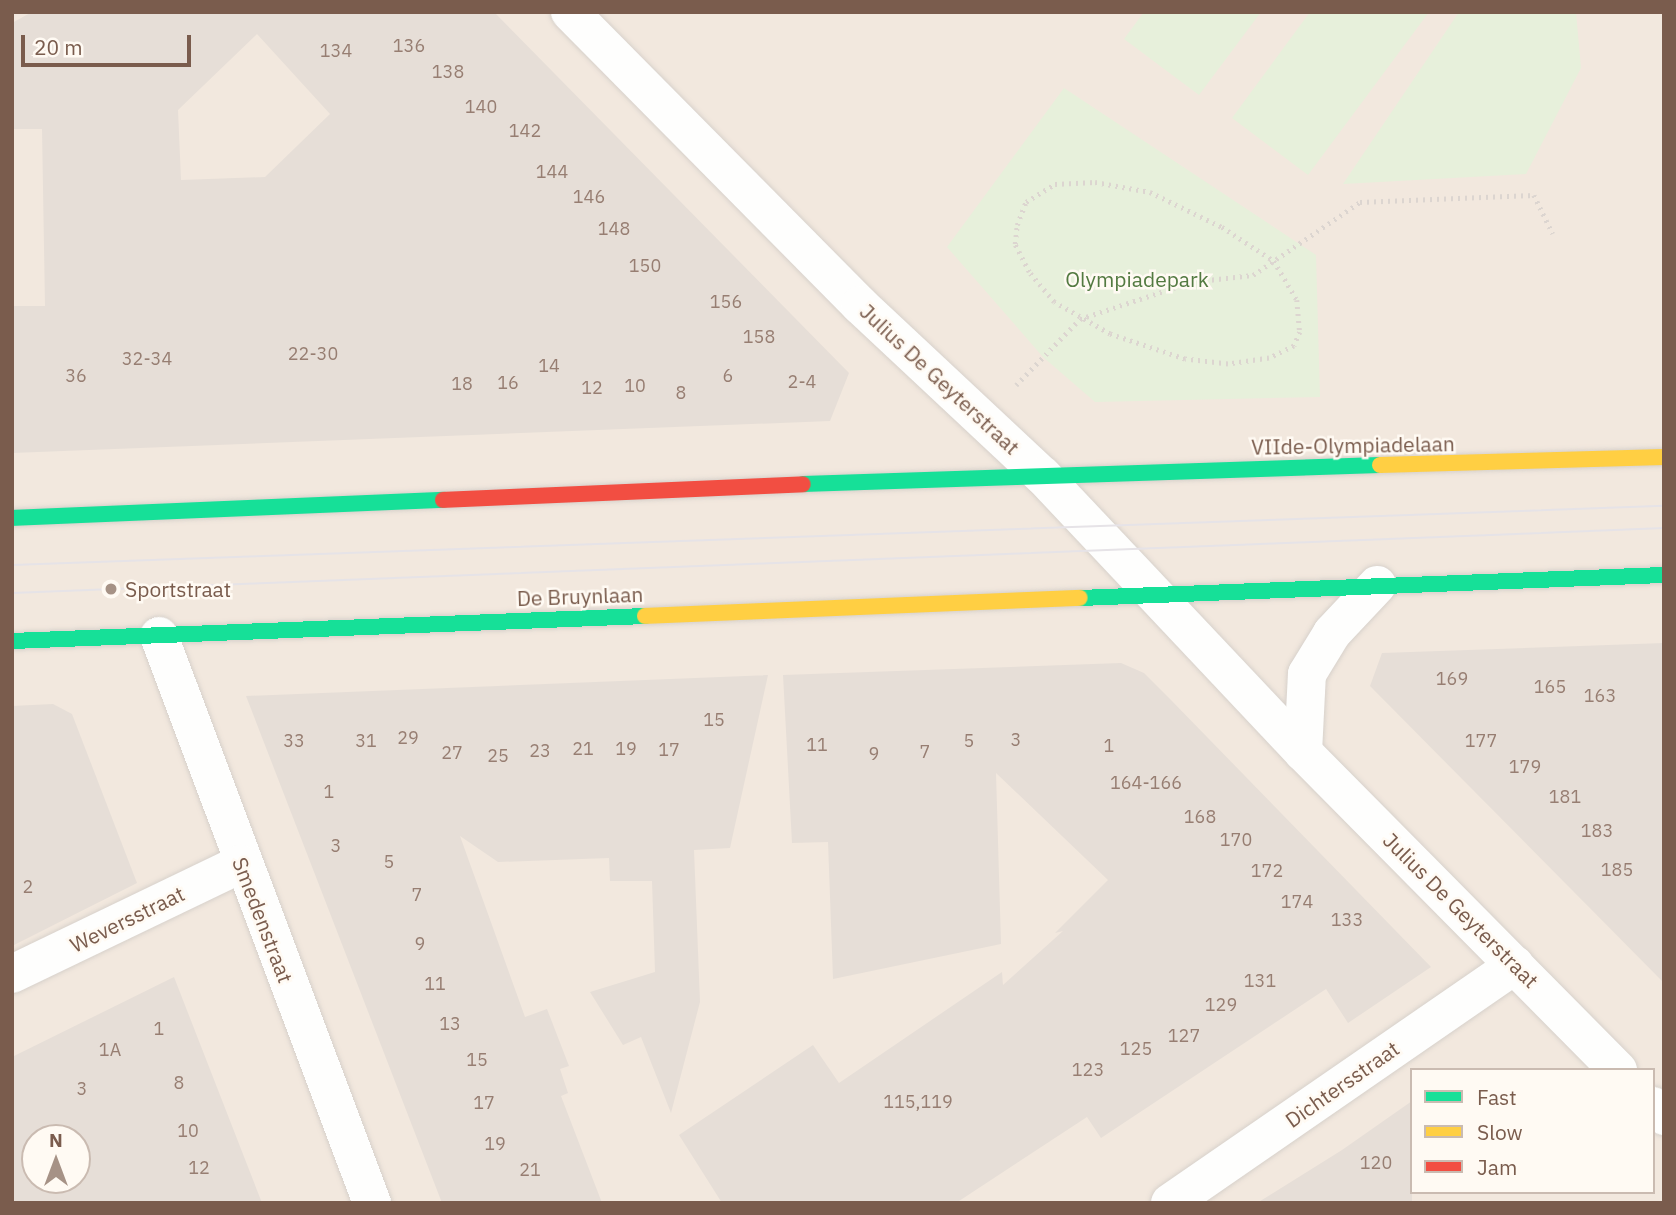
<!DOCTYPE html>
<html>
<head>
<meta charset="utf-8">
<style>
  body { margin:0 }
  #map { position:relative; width:1676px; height:1215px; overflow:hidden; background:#f9f5f0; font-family:"IBM Plex Sans",sans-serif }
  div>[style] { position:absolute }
  .residential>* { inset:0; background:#f2e8de }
  .green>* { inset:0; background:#e7f0db }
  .building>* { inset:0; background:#e6ded7 }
  .path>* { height:4.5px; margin-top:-2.25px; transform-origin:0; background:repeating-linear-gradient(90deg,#dcd5d0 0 2px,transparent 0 7px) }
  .roads { filter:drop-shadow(0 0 2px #d7d1cb) drop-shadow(0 0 2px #d7d1cb) }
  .street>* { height:38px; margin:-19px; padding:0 19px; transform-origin:19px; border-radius:19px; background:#fefefd }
  .fast>* { height:16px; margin:-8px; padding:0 8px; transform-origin:8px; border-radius:8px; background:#16e098 }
  .slow>* { height:16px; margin:-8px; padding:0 8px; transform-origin:8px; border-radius:8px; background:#ffcf43 }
  .jam>* { height:16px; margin:-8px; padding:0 8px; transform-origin:8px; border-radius:8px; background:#f24e42 }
  .tram>* { height:2px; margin:-1px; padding:0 1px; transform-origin:1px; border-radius:1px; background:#e6e3e7 }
  .dots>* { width:19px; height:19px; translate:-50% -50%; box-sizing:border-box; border:4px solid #fffaf3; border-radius:50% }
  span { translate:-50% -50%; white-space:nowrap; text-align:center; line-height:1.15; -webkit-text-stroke:5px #fffaf3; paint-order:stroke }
  .number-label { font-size:18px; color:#977e72 }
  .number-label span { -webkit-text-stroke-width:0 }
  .park-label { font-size:21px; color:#537a41 }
  .street-label { font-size:21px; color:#7a5c4d }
  .poi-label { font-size:21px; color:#7a5c4d }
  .left { translate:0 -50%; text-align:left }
  .frame { position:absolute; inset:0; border:14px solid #7a5c4d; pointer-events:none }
  .legend { position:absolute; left:1410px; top:1068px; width:245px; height:126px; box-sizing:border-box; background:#fffaf3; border:2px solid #cabbb1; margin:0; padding:9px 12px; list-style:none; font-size:21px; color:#7a5c4d }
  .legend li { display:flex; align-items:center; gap:14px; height:35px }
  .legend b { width:35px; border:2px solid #cabbb1 }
  .north { position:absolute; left:21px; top:1124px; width:70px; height:70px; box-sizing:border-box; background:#fffaf3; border:2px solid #cabbb1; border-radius:50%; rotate:0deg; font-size:19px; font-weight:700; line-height:28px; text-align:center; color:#7a5c4d }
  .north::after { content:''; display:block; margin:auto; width:24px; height:32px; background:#a69286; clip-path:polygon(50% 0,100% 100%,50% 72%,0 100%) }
  .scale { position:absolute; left:21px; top:35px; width:170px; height:32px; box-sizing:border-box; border:4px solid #7a5c4d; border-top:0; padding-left:9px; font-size:21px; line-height:24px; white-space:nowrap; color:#7a5c4d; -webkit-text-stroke:5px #fffaf3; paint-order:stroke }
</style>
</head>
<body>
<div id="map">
  <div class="residential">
    <i style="clip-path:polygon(evenodd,12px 12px,1664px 12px,1664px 1203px,12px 1203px,12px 12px,1412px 1070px,1653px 1070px,1653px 1192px,1412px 1192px,1412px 1070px,12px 12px,35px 1138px,77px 1138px,77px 1180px,35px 1180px,35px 1138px)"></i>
  </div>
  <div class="green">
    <i style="clip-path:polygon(1144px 12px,1261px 12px,1199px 95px,1124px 39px)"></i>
    <i style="clip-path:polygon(1310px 12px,1429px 12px,1308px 175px,1232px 118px)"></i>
    <i style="clip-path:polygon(1459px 12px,1576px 12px,1581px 68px,1526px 174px,1343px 184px)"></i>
    <i style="clip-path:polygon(1064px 88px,1316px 255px,1320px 397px,1095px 402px,1043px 357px,947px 247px)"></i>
  </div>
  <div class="building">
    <i style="clip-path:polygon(evenodd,32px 12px,494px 12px,849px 373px,830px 421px,12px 453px,12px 306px,45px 306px,42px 129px,12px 129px,12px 23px,32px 12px,257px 34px,330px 114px,265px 177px,181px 180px,178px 110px,257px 34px)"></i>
    <i style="clip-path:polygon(1664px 643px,1664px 983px,1370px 686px,1382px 653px)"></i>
    <i style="clip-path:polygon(1121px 663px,1144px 673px,1170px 699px,1431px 967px,1348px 1023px,1326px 989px,1101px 1138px,1087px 1117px,956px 1203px,722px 1203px,679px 1135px,813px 1045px,839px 1083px,1002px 972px,1003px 985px,1063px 931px,1055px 933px,1108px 880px,996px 773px,1001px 944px,833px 979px,828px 842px,792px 843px,783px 675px)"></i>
    <i style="clip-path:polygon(768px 675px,730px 848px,694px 850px,700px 1002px,671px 1113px,641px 1037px,623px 1045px,590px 992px,655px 972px,652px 881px,610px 881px,609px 858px,498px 862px,460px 836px,525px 1017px,547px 1009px,569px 1066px,560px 1069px,568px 1093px,561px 1096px,602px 1203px,442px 1203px,246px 696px)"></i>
    <i style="clip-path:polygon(53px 704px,72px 714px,137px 883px,12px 946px,12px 706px)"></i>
    <i style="clip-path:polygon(evenodd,174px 977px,262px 1203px,12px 1203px,12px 1057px,174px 977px,35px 1138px,77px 1138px,77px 1180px,35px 1180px,35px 1138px)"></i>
    <i style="clip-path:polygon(1412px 1101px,1412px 1203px,1257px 1203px,1342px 1150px)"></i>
  </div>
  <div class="path">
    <i style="left:1095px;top:182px;width:56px;rotate:10.3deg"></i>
    <i style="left:1150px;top:192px;width:80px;rotate:25.9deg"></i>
    <i style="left:1222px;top:227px;width:62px;rotate:33.2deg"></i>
    <i style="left:1274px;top:261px;width:45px;rotate:59.5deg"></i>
    <i style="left:1297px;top:300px;width:32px;rotate:85deg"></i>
    <i style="left:1300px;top:332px;width:15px;rotate:113deg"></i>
    <i style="left:1294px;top:346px;width:28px;rotate:154deg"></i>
    <i style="left:1269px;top:358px;width:41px;rotate:171.7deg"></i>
    <i style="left:1228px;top:364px;width:43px;rotate:-173.4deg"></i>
    <i style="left:1185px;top:359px;width:79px;rotate:-161.6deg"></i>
    <i style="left:1110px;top:334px;width:64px;rotate:-150.3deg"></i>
    <i style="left:1054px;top:302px;width:39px;rotate:-130deg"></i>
    <i style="left:1029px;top:272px;width:31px;rotate:-117deg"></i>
    <i style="left:1015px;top:244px;width:19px;rotate:-84deg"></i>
    <i style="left:1017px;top:225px;width:25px;rotate:-69deg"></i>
    <i style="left:1026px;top:202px;width:34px;rotate:-32deg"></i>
    <i style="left:1055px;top:184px;width:40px;rotate:-2.9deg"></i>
    <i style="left:1016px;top:385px;width:92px;rotate:-45.9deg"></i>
    <i style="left:1080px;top:319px;width:117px;rotate:-18.4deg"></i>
    <i style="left:1191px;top:282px;width:62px;rotate:-6.4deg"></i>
    <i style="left:1253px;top:275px;width:130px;rotate:-34.3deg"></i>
    <i style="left:1360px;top:202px;width:174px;rotate:-2.3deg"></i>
    <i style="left:1534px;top:195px;width:43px;rotate:64deg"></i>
  </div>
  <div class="roads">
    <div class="street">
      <i style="left:570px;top:12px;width:412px;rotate:45.3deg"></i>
      <i style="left:860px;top:305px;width:250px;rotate:43.1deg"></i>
      <i style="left:1043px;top:476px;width:379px;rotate:46.7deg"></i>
      <i style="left:1303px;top:752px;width:448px;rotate:45.3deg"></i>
      <i style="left:159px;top:636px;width:606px;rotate:69.41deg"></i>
      <i style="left:1303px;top:752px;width:78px;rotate:-87.1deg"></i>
      <i style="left:1307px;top:674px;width:48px;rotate:-58.6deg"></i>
      <i style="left:1332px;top:633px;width:66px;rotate:-46.8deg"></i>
      <i style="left:12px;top:974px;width:254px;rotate:-25.7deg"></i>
      <i style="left:1653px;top:1106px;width:15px;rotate:42deg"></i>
      <i style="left:1170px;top:1203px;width:419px;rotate:-34.6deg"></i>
    </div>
    <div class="fast">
      <i style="left:803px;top:484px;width:577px;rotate:-1.89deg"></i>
      <i style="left:12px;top:518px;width:431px;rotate:-2.4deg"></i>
      <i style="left:1080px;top:598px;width:584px;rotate:-2.26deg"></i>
      <i style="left:12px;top:641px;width:633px;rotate:-2.26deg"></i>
    </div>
    <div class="slow">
      <i style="left:1380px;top:465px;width:284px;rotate:-1.6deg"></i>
      <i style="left:645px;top:616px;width:435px;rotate:-2.4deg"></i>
    </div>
    <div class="jam">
      <i style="left:443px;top:500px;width:360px;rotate:-2.5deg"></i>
    </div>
  </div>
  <div class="tram">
    <i style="left:12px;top:565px;width:1653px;rotate:-2.05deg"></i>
    <i style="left:12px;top:593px;width:1653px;rotate:-2.25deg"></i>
  </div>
  <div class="dots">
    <i style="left:111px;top:589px;background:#a69286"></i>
  </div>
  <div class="number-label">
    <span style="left:409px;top:46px">136</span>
    <span style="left:336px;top:51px">134</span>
    <span style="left:448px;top:72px">138</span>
    <span style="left:481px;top:107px">140</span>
    <span style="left:525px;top:131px">142</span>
    <span style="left:552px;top:172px">144</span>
    <span style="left:589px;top:197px">146</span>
    <span style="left:614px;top:229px">148</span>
    <span style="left:645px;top:266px">150</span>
    <span style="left:726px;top:302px">156</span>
    <span style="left:759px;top:337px">158</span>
    <span style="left:313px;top:354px">22-30</span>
    <span style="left:147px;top:359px">32-34</span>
    <span style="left:549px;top:366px">14</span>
    <span style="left:76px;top:376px">36</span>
    <span style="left:728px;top:376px">6</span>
    <span style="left:802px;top:382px">2-4</span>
    <span style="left:508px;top:383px">16</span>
    <span style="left:462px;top:384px">18</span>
    <span style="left:635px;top:386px">10</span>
    <span style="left:592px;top:388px">12</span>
    <span style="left:681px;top:393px">8</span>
    <span style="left:1452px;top:679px">169</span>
    <span style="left:1550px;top:687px">165</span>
    <span style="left:1600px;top:696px">163</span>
    <span style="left:714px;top:720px">15</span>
    <span style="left:408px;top:738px">29</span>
    <span style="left:1016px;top:740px">3</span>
    <span style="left:294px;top:741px">33</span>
    <span style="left:366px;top:741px">31</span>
    <span style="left:969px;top:741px">5</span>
    <span style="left:1481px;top:741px">177</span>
    <span style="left:817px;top:745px">11</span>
    <span style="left:1109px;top:746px">1</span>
    <span style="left:583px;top:749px">21</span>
    <span style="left:626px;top:749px">19</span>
    <span style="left:669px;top:750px">17</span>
    <span style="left:540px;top:751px">23</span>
    <span style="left:925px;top:752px">7</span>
    <span style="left:452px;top:753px">27</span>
    <span style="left:874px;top:754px">9</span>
    <span style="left:498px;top:756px">25</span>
    <span style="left:1525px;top:767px">179</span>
    <span style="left:1146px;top:783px">164-166</span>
    <span style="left:329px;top:792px">1</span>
    <span style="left:1565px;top:797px">181</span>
    <span style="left:1200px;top:817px">168</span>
    <span style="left:1597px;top:831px">183</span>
    <span style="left:1236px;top:840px">170</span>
    <span style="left:336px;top:846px">3</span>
    <span style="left:389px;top:862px">5</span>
    <span style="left:1617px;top:870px">185</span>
    <span style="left:1267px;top:871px">172</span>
    <span style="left:28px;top:887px">2</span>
    <span style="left:417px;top:895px">7</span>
    <span style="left:1297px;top:902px">174</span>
    <span style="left:1347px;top:920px">133</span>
    <span style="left:420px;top:944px">9</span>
    <span style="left:1260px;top:981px">131</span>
    <span style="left:435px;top:984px">11</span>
    <span style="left:1221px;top:1005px">129</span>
    <span style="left:450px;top:1024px">13</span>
    <span style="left:159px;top:1029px">1</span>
    <span style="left:1184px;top:1036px">127</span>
    <span style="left:1136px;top:1049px">125</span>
    <span style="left:110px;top:1050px">1A</span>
    <span style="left:477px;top:1060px">15</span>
    <span style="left:1088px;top:1070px">123</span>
    <span style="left:179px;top:1083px">8</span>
    <span style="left:82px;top:1089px">3</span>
    <span style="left:918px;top:1102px">115,119</span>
    <span style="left:484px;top:1103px">17</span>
    <span style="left:188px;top:1131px">10</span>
    <span style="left:495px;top:1144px">19</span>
    <span style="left:1376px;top:1163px">120</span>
    <span style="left:199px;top:1168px">12</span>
    <span style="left:530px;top:1170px">21</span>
  </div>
  <div class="park-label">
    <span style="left:1137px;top:279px">Olympiadepark</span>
  </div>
  <div class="street-label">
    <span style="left:940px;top:379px;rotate:43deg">Julius De Geyterstraat</span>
    <span style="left:1353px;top:445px;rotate:-1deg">VIIde-Olympiadelaan</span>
    <span style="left:580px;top:596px;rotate:-2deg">De Bruynlaan</span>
    <span style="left:1461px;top:910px;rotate:45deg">Julius De Geyterstraat</span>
    <span style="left:127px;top:919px;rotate:-26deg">Weversstraat</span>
    <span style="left:263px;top:920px;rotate:69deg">Smedenstraat</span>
    <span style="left:1342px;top:1084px;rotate:-35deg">Dichtersstraat</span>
  </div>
  <div class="poi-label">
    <span class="left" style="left:125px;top:589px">Sportstraat</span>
  </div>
  <div class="frame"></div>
  <ul class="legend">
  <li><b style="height:9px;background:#16e098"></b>Fast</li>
  <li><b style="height:9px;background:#ffcf43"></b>Slow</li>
  <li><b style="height:9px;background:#f24e42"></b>Jam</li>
  </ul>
  <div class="north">N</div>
  <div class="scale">20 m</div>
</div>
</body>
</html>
